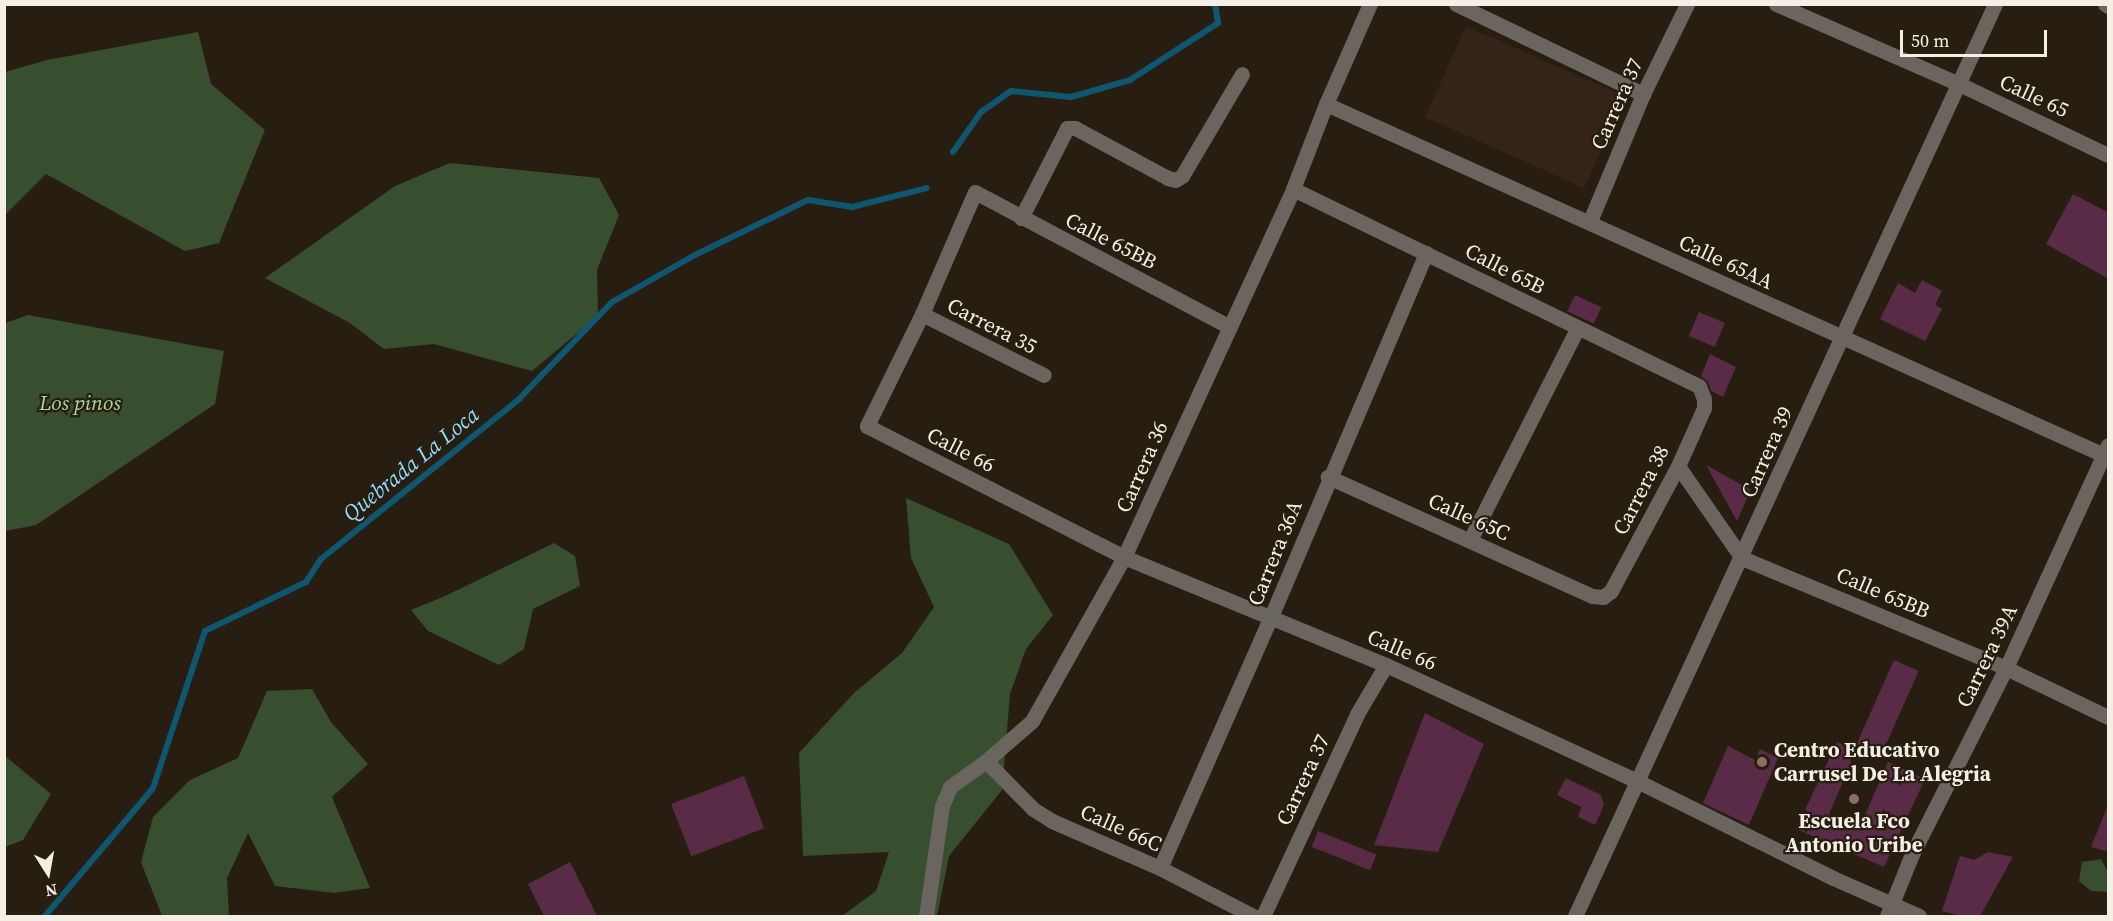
<!DOCTYPE html>
<html>
<head>
<meta charset="utf-8">
<style>
  body { margin:0 }
  #map { position:relative; width:2113px; height:921px; overflow:hidden; background:#271e11; font-family:"Source Serif 4",serif }
  div>[style] { position:absolute }
  .education>* { inset:0; background:#332319; transform-origin:0 0 }
  .green>* { inset:0; background:#374e2f }
  .stream>* { height:6px; margin:-3px; padding:0 3px; transform-origin:3px; border-radius:3px; background:#0f5770 }
  .building>* { inset:0; background:#5a2b46; transform-origin:0 0 }
  .minor>* { height:15px; margin:-7.5px; padding:0 7.5px; transform-origin:7.5px; border-radius:7.5px; background:#6b655f }
  .tertiary>* { height:15px; margin:-7.5px; padding:0 7.5px; transform-origin:7.5px; border-radius:7.5px; background:#6b655f }
  .dots>* { width:16px; height:16px; translate:-50% -50%; box-sizing:border-box; border:3px solid #271e11; border-radius:50% }
  span { translate:-50% -50%; white-space:nowrap; text-align:center; line-height:1.15; -webkit-text-stroke:4.5px #271e11; paint-order:stroke }
  .street-label { font-size:21px; color:#f4eee5 }
  .park-label { font-size:21px; color:#a8db96; font-style:italic }
  .poi-label { font-size:21px; color:#f4eee5; font-weight:700 }
  .left { translate:0 -50%; text-align:left }
  .water-label { font-size:22px; color:#92dcfc; font-style:italic }
  .frame { position:absolute; inset:0; border:6px solid #f4eee5; pointer-events:none }
  .north { position:absolute; left:18px; top:843px; width:60px; height:60px; -webkit-text-stroke:4px #271e11; paint-order:stroke; rotate:169deg; font-size:16px; font-weight:700; line-height:24px; text-align:center; color:#f4eee5 }
  .north::after { content:''; display:block; margin:auto; width:21px; height:27px; background:#f4eee5; clip-path:polygon(50% 0,100% 100%,50% 72%,0 100%) }
  .scale { position:absolute; left:1900px; top:30px; width:147px; height:27px; box-sizing:border-box; border:3px solid #f4eee5; border-top:0; padding-left:8px; font-size:18px; line-height:21px; white-space:nowrap; color:#f4eee5; -webkit-text-stroke:4px #271e11; paint-order:stroke }
</style>
</head>
<body>
<div id="map">
  <div class="education">
    <i style="left:1466px;top:26px;width:174px;height:100px;rotate:24deg"></i>
  </div>
  <div class="green">
    <i style="clip-path:polygon(198px 32px,211px 84px,265px 130px,219px 243px,185px 251px,46px 174px,5px 215px,5px 72px,47px 60px)"></i>
    <i style="clip-path:polygon(450px 163px,599px 178px,619px 215px,597px 270px,598px 316px,532px 371px,434px 344px,384px 349px,350px 323px,265px 278px,395px 186px)"></i>
    <i style="clip-path:polygon(28px 315px,224px 351px,215px 404px,36px 525px,5px 531px,5px 323px)"></i>
    <i style="clip-path:polygon(906px 498px,1009px 544px,1053px 615px,1026px 649px,1010px 694px,1002px 790px,949px 856px,937px 916px,842px 916px,876px 891px,889px 852px,803px 856px,799px 753px,854px 693px,902px 653px,934px 607px,911px 558px)"></i>
    <i style="clip-path:polygon(554px 543px,575px 556px,580px 586px,533px 609px,524px 649px,499px 665px,428px 631px,411px 610px,443px 597px)"></i>
    <i style="clip-path:polygon(312px 689px,331px 722px,368px 764px,332px 797px,370px 888px,334px 893px,275px 886px,248px 833px,227px 878px,229px 916px,162px 916px,141px 862px,153px 817px,190px 780px,238px 758px,267px 691px)"></i>
    <i style="clip-path:polygon(5px 756px,51px 794px,23px 840px,5px 847px)"></i>
    <i style="clip-path:polygon(2101px 859px,2108px 872px,2108px 892px,2091px 891px,2079px 881px,2082px 862px)"></i>
  </div>
  <div class="stream">
    <i style="left:953px;top:152px;width:49px;rotate:-55deg"></i>
    <i style="left:981px;top:112px;width:37px;rotate:-35deg"></i>
    <i style="left:1011px;top:91px;width:60px;rotate:5.7deg"></i>
    <i style="left:1071px;top:97px;width:61px;rotate:-16.1deg"></i>
    <i style="left:1130px;top:80px;width:105px;rotate:-32.9deg"></i>
    <i style="left:1218px;top:23px;width:19px;rotate:-99deg"></i>
    <i style="left:45px;top:916px;width:167px;rotate:-49.8deg"></i>
    <i style="left:153px;top:788px;width:165px;rotate:-71.7deg"></i>
    <i style="left:205px;top:631px;width:112px;rotate:-25.9deg"></i>
    <i style="left:306px;top:582px;width:27px;rotate:-57deg"></i>
    <i style="left:321px;top:559px;width:255px;rotate:-38.9deg"></i>
    <i style="left:519px;top:399px;width:134px;rotate:-46.2deg"></i>
    <i style="left:612px;top:302px;width:95px;rotate:-29.5deg"></i>
    <i style="left:695px;top:255px;width:126px;rotate:-26deg"></i>
    <i style="left:808px;top:200px;width:45px;rotate:9deg"></i>
    <i style="left:852px;top:207px;width:77px;rotate:-14.2deg"></i>
  </div>
  <div class="building">
    <i style="clip-path:polygon(2073px 194px,2109px 213px,2109px 279px,2046px 244px)"></i>
    <i style="clip-path:polygon(1922px 280px,1942px 291px,1935px 305px,1942px 309px,1925px 341px,1880px 319px,1898px 283px,1915px 293px)"></i>
    <i style="left:1575px;top:295px;width:29px;height:18px;rotate:25deg"></i>
    <i style="left:1699px;top:312px;width:28px;height:26px;rotate:23deg"></i>
    <i style="clip-path:polygon(1710px 354px,1736px 367px,1723px 397px,1711px 391px,1708px 382px,1701px 376px)"></i>
    <i style="clip-path:polygon(1706px 465px,1751px 490px,1737px 521px)"></i>
    <i style="left:1894px;top:660px;width:27px;height:96px;rotate:24deg"></i>
    <i style="clip-path:polygon(1425px 713px,1484px 744px,1438px 852px,1374px 845px)"></i>
    <i style="clip-path:polygon(1837px 742px,1856px 751px,1829px 814px,1859px 829px,1888px 762px,1925px 779px,1884px 867px,1796px 829px)"></i>
    <i style="clip-path:polygon(1728px 746px,1755px 760px,1760px 749px,1778px 758px,1749px 825px,1703px 803px)"></i>
    <i style="left:744px;top:776px;width:56px;height:78px;rotate:69deg"></i>
    <i style="clip-path:polygon(1566px 778px,1601px 795px,1604px 805px,1595px 825px,1578px 817px,1581px 807px,1557px 795px)"></i>
    <i style="clip-path:polygon(2108px 805px,2109px 805px,2109px 852px,2091px 847px)"></i>
    <i style="left:1318px;top:831px;width:63px;height:17px;rotate:22deg"></i>
    <i style="clip-path:polygon(1988px 852px,2013px 857px,1980px 916px,1960px 916px,1942px 911px,1960px 856px,1974px 860px)"></i>
    <i style="clip-path:polygon(570px 862px,597px 916px,544px 916px,528px 884px)"></i>
  </div>
  <div class="minor">
    <i style="left:1456px;top:4px;width:208px;rotate:25.7deg"></i>
    <i style="left:1776px;top:4px;width:197px;rotate:23.6deg"></i>
    <i style="left:1957px;top:83px;width:167px;rotate:25.5deg"></i>
    <i style="left:2105px;top:4px;width:4px;rotate:34deg"></i>
    <i style="left:1326px;top:104px;width:858px;rotate:24.29deg"></i>
    <i style="left:1293px;top:189px;width:451px;rotate:25.9deg"></i>
    <i style="left:1699px;top:386px;width:14px;rotate:69deg"></i>
    <i style="left:1704px;top:399px;width:9px;rotate:90deg"></i>
    <i style="left:1704px;top:408px;width:64px;rotate:114.1deg"></i>
    <i style="left:1678px;top:466px;width:142px;rotate:118.2deg"></i>
    <i style="left:1611px;top:591px;width:10px;rotate:143deg"></i>
    <i style="left:1603px;top:597px;width:11px;rotate:-175deg"></i>
    <i style="left:1592px;top:596px;width:290px;rotate:-155.7deg"></i>
    <i style="left:1021px;top:218px;width:101px;rotate:-62.9deg"></i>
    <i style="left:1067px;top:128px;width:8px"></i>
    <i style="left:1075px;top:128px;width:106px;rotate:28.3deg"></i>
    <i style="left:1168px;top:178px;width:7px;rotate:16deg"></i>
    <i style="left:1175px;top:180px;width:8px;rotate:-30deg"></i>
    <i style="left:1182px;top:176px;width:118px;rotate:-59.5deg"></i>
    <i style="left:1590px;top:221px;width:138px;rotate:-67.3deg"></i>
    <i style="left:1643px;top:94px;width:100px;rotate:-63.9deg"></i>
    <i style="left:922px;top:314px;width:136px;rotate:26.6deg"></i>
    <i style="left:1228px;top:326px;width:286px;rotate:-152.1deg"></i>
    <i style="left:975px;top:192px;width:133px;rotate:113.5deg"></i>
    <i style="left:922px;top:314px;width:125px;rotate:116.2deg"></i>
    <i style="left:867px;top:426px;width:288px;rotate:27deg"></i>
    <i style="left:1124px;top:557px;width:283px;rotate:22.4deg"></i>
    <i style="left:1678px;top:466px;width:112px;rotate:55.2deg"></i>
    <i style="left:1742px;top:558px;width:286px;rotate:22.6deg"></i>
    <i style="left:2006px;top:668px;width:113px;rotate:25.7deg"></i>
    <i style="left:1470px;top:540px;width:237px;rotate:-63.1deg"></i>
    <i style="left:986px;top:761px;width:67px;rotate:45.6deg"></i>
    <i style="left:1033px;top:809px;width:22px;rotate:32deg"></i>
    <i style="left:1052px;top:821px;width:118px;rotate:23.5deg"></i>
    <i style="left:1160px;top:868px;width:105px;rotate:27.3deg"></i>
    <i style="left:1160px;top:868px;width:272px;rotate:-66.2deg"></i>
    <i style="left:1270px;top:619px;width:398px;rotate:-66.9deg"></i>
    <i style="left:926px;top:916px;width:111px;rotate:-81.7deg"></i>
    <i style="left:942px;top:806px;width:21px;rotate:-67deg"></i>
    <i style="left:950px;top:787px;width:44px;rotate:-35.8deg"></i>
    <i style="left:986px;top:761px;width:61px;rotate:-41deg"></i>
    <i style="left:1032px;top:721px;width:188px;rotate:-60.7deg"></i>
    <i style="left:1124px;top:557px;width:405px;rotate:-65.3deg"></i>
    <i style="left:1293px;top:189px;width:91px;rotate:-68.8deg"></i>
    <i style="left:1326px;top:104px;width:109px;rotate:-66.3deg"></i>
    <i style="left:1575px;top:916px;width:1004px;rotate:-65.27deg"></i>
    <i style="left:1887px;top:916px;width:67px;rotate:-68deg"></i>
    <i style="left:1912px;top:854px;width:208px;rotate:-63.2deg"></i>
    <i style="left:2006px;top:668px;width:245px;rotate:-65.4deg"></i>
  </div>
  <div class="tertiary">
    <i style="left:1263px;top:916px;width:223px;rotate:-65deg"></i>
    <i style="left:1357px;top:714px;width:57px;rotate:-59.4deg"></i>
    <i style="left:1386px;top:665px;width:274px;rotate:24.8deg"></i>
    <i style="left:1635px;top:780px;width:221px;rotate:26.3deg"></i>
    <i style="left:1833px;top:878px;width:94px;rotate:23.8deg"></i>
  </div>
  <div class="dots">
    <i style="left:1762px;top:762px;background:#8d6e63"></i>
    <i style="left:1854px;top:799px;background:#8d6e63"></i>
  </div>
  <div class="street-label">
    <span style="left:2034px;top:96px;rotate:25deg">Calle 65</span>
    <span style="left:1617px;top:104px;rotate:-66deg">Carrera 37</span>
    <span style="left:1111px;top:241px;rotate:27deg">Calle 65BB</span>
    <span style="left:1726px;top:262px;rotate:25deg">Calle 65AA</span>
    <span style="left:1505px;top:269px;rotate:27deg">Calle 65B</span>
    <span style="left:992px;top:326px;rotate:27deg">Carrera 35</span>
    <span style="left:961px;top:450px;rotate:27deg">Calle 66</span>
    <span style="left:1767px;top:452px;rotate:-66deg">Carrera 39</span>
    <span style="left:1142px;top:467px;rotate:-66deg">Carrera 36</span>
    <span style="left:1641px;top:490px;rotate:-63deg">Carrera 38</span>
    <span style="left:1469px;top:517px;rotate:24deg">Calle 65C</span>
    <span style="left:1275px;top:553px;rotate:-68deg">Carrera 36A</span>
    <span style="left:1883px;top:593px;rotate:23deg">Calle 65BB</span>
    <span style="left:1402px;top:650px;rotate:23deg">Calle 66</span>
    <span style="left:1987px;top:656px;rotate:-64deg">Carrera 39A</span>
    <span style="left:1303px;top:780px;rotate:-65deg">Carrera 37</span>
    <span style="left:1121px;top:828px;rotate:24deg">Calle 66C</span>
  </div>
  <div class="park-label">
    <span style="left:80px;top:403px">Los pinos</span>
  </div>
  <div class="poi-label">
    <span class="left" style="left:1774px;top:762px">Centro Educativo<br>Carrusel De La Alegria</span>
    <span style="left:1854px;top:833px">Escuela Fco<br>Antonio Uribe</span>
  </div>
  <div class="water-label">
    <span style="left:411px;top:464px;rotate:-39deg">Quebrada La Loca</span>
  </div>
  <div class="frame"></div>
  <div class="north">N</div>
  <div class="scale">50 m</div>
</div>
</body>
</html>
